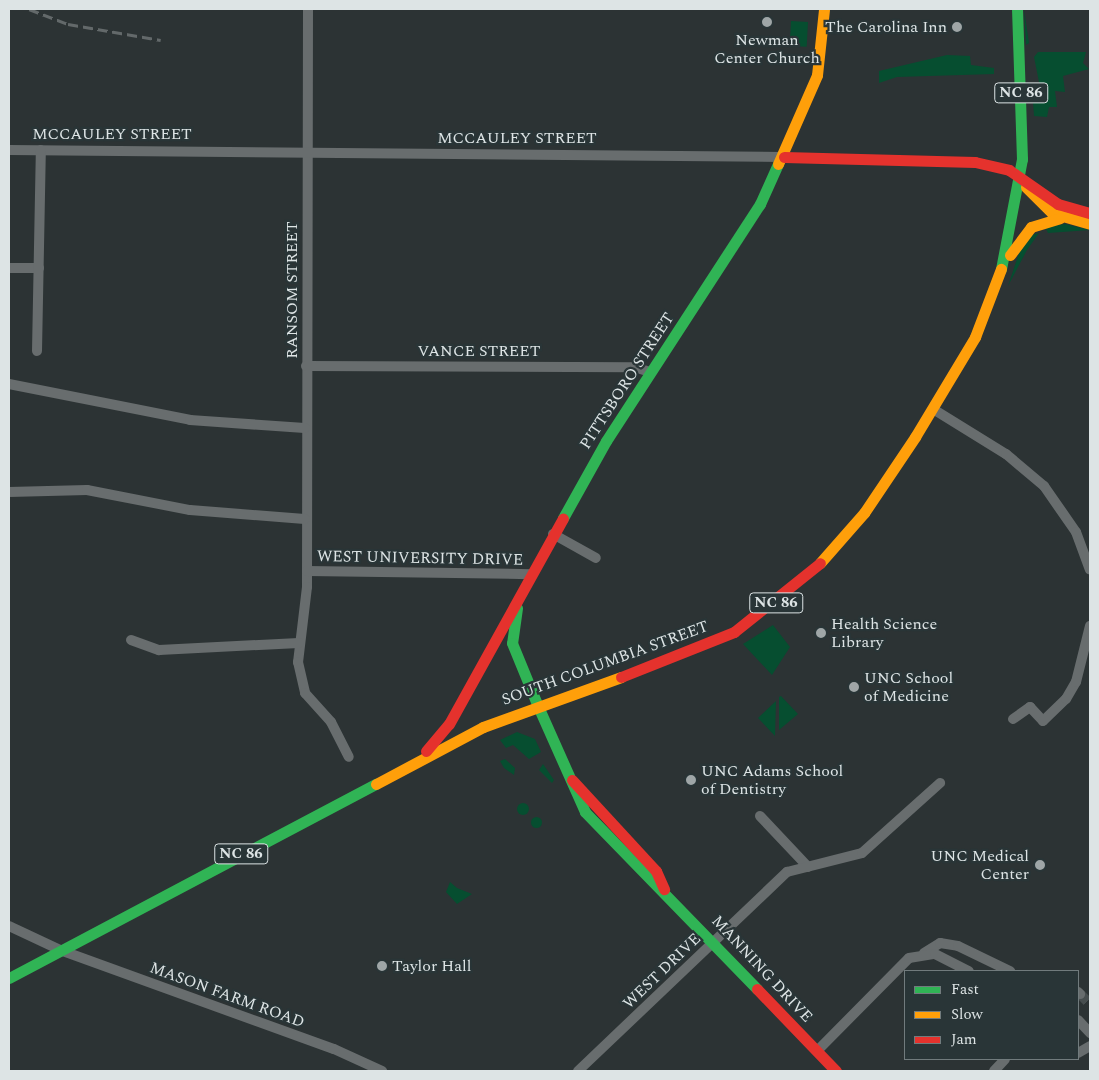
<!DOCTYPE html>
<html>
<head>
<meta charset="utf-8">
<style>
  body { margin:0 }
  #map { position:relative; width:1099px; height:1080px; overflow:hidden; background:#2c3334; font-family:Spectral,serif }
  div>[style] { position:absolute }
  .green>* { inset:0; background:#064e30; transform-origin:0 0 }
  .round { border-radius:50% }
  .street-tunnel>* { height:10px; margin-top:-5px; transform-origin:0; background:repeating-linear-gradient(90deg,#474e4f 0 10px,transparent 0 15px) }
  .street>* { height:10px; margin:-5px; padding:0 5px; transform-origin:5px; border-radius:5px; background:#686d6e }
  .fast>* { height:11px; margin:-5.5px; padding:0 5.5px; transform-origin:5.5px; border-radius:5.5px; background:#30b455 }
  .slow>* { height:11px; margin:-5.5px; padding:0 5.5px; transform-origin:5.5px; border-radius:5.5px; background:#ff9f0a }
  .jam>* { height:11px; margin:-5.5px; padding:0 5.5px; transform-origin:5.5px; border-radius:5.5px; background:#e5322d }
  .rail>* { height:3px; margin-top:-1.5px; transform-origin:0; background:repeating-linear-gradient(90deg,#63696a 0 10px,transparent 0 15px) }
  .dots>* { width:14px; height:14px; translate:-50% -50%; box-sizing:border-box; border:2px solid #293537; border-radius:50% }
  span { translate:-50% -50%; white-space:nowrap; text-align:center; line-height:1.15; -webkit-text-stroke:4.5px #293537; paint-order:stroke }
  .shield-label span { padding:1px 4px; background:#293537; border:1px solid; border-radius:4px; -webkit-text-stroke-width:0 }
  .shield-label { font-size:15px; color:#dde4e5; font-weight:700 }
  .poi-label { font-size:16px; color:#dde4e5 }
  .right { translate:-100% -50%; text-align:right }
  .left { translate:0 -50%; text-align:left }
  .street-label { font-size:16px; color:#dde4e5 }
  .frame { position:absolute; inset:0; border:10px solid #dde4e5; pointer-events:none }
  .legend { position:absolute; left:904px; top:970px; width:175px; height:90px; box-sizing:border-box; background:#293537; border:1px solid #717b7d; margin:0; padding:6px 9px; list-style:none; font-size:15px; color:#dde4e5 }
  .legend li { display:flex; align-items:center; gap:10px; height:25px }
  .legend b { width:25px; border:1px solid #717b7d }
</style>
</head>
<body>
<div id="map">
  <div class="green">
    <i style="clip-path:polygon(1024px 9px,1029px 43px,1026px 45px)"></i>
    <i style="left:791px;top:21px;width:17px;height:25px;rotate:3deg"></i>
    <i style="clip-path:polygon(1038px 52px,1086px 52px,1083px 63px,1089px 69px,1063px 76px,1065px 92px,1055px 91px,1057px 107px,1049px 107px,1047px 117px,1034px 116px,1032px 88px,1040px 87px,1034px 57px)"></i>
    <i style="clip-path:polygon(947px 55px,970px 56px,971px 65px,994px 68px,994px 74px,897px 77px,879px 83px,879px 71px)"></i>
    <i style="clip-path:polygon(1065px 224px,1090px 230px,1048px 233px,1045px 227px)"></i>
    <i style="clip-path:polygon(1039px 233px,1027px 250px,1008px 286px,1019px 253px,1032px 235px)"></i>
    <i style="clip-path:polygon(773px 625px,790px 647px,772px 675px,743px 644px)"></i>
    <i style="clip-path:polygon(781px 696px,798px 714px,779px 730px,779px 697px)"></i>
    <i style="clip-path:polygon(776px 701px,775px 736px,758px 718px)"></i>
    <i style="clip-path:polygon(517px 732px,535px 739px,541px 752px,529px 759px,513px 745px,506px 748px,500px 740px)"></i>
    <i style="clip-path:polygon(505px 759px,515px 768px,514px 775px,504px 768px,500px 761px)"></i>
    <i style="clip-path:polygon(543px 764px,554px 780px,552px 783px,539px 770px)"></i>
    <i class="round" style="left:517px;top:803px;width:12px;height:12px"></i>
    <i class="round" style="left:530.5px;top:816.5px;width:11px;height:11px"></i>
    <i style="clip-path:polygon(450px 882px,457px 888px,472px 894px,457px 904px,446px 892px)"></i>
  </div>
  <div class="street-tunnel">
    <i style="left:1080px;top:994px;width:14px;rotate:45deg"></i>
  </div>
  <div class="street">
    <i style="left:308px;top:9px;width:578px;rotate:90.1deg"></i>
    <i style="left:307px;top:587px;width:76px;rotate:96.8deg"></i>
    <i style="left:298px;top:662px;width:32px;rotate:77deg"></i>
    <i style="left:305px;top:693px;width:39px;rotate:48deg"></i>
    <i style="left:331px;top:722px;width:39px;rotate:63deg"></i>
    <i style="left:9px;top:150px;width:775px;rotate:0.52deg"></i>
    <i style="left:9px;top:268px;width:30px"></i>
    <i style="left:37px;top:351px;width:201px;rotate:-88.9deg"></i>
    <i style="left:306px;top:366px;width:328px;rotate:0.2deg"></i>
    <i style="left:634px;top:367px;width:17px;rotate:17deg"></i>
    <i style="left:9px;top:384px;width:185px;rotate:11.2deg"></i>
    <i style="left:190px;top:420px;width:115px;rotate:4deg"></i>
    <i style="left:933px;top:409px;width:86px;rotate:31.7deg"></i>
    <i style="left:1006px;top:454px;width:50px;rotate:40.1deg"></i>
    <i style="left:1044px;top:486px;width:56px;rotate:55.2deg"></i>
    <i style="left:1076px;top:532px;width:40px;rotate:69.8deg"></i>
    <i style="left:9px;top:492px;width:78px;rotate:-1.5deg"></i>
    <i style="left:87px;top:490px;width:105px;rotate:11deg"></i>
    <i style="left:190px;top:510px;width:115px;rotate:4.5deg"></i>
    <i style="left:553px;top:534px;width:49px;rotate:29.2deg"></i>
    <i style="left:307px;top:571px;width:225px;rotate:0.8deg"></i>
    <i style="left:131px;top:640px;width:30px;rotate:20deg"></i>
    <i style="left:159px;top:650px;width:140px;rotate:-2.9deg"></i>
    <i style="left:1013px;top:719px;width:21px;rotate:-35deg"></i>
    <i style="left:1030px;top:707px;width:19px;rotate:47deg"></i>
    <i style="left:1043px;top:721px;width:32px;rotate:-44deg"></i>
    <i style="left:1066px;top:699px;width:20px;rotate:-60deg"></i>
    <i style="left:1076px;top:682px;width:58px;rotate:-76deg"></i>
    <i style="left:760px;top:816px;width:70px;rotate:46.7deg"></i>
    <i style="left:9px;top:926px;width:56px;rotate:25.2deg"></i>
    <i style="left:60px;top:950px;width:291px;rotate:19.9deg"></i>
    <i style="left:334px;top:1049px;width:53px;rotate:24.6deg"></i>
    <i style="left:924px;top:953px;width:19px;rotate:-32deg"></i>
    <i style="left:940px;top:943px;width:18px;rotate:9deg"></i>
    <i style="left:958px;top:946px;width:58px;rotate:25.7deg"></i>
    <i style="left:1078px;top:992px;width:3px;rotate:45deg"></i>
    <i style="left:1078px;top:1020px;width:18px;rotate:47deg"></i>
    <i style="left:817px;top:1051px;width:131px;rotate:-45.3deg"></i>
    <i style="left:909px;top:958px;width:26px;rotate:-9deg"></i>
    <i style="left:935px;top:954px;width:38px;rotate:27deg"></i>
    <i style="left:1078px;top:1053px;width:14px;rotate:-30deg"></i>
    <i style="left:578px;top:1071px;width:289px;rotate:-43.6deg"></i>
    <i style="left:787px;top:872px;width:77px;rotate:-14.2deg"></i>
    <i style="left:862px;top:853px;width:105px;rotate:-41.9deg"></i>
    <i style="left:994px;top:1071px;width:16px;rotate:-47deg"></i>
  </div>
  <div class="fast">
    <i style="left:1001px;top:269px;width:112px;rotate:-79.2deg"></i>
    <i style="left:1022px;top:159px;width:150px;rotate:-91.9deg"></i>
    <i style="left:563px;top:518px;width:88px;rotate:-60.8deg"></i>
    <i style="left:606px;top:441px;width:283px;rotate:-57deg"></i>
    <i style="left:760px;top:204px;width:44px;rotate:-65.8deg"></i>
    <i style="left:517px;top:608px;width:35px;rotate:98deg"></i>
    <i style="left:512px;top:643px;width:66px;rotate:67.7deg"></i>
    <i style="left:537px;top:704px;width:118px;rotate:66deg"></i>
    <i style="left:585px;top:812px;width:247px;rotate:45.8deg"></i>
    <i style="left:9px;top:978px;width:415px;rotate:-27.9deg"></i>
  </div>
  <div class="slow">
    <i style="left:778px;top:164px;width:97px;rotate:-66.3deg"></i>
    <i style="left:817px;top:75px;width:66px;rotate:-83.9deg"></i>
    <i style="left:1026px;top:187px;width:37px;rotate:45deg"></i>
    <i style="left:1052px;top:213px;width:40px;rotate:16deg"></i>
    <i style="left:1010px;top:255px;width:35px;rotate:-53deg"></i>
    <i style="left:1031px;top:227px;width:30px;rotate:-17deg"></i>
    <i style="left:820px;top:563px;width:67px;rotate:-48.7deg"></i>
    <i style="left:864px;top:513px;width:92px;rotate:-56.1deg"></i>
    <i style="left:915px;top:437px;width:117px;rotate:-59deg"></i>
    <i style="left:975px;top:337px;width:73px;rotate:-69.1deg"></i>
    <i style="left:376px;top:784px;width:121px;rotate:-28deg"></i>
    <i style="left:483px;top:727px;width:147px;rotate:-19.9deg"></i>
  </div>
  <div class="jam">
    <i style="left:784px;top:157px;width:191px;rotate:1.5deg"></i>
    <i style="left:975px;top:162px;width:35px;rotate:13deg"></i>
    <i style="left:1009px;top:170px;width:60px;rotate:34.8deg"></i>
    <i style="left:1058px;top:204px;width:33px;rotate:16deg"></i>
    <i style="left:621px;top:677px;width:122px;rotate:-21.7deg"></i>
    <i style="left:734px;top:632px;width:110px;rotate:-38.7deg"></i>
    <i style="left:426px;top:751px;width:35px;rotate:-50deg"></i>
    <i style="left:449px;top:724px;width:235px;rotate:-61deg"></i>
    <i style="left:572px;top:780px;width:124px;rotate:47.3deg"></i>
    <i style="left:656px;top:871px;width:20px;rotate:66deg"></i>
    <i style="left:757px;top:989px;width:114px;rotate:46.1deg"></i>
  </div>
  <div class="rail">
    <i style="left:29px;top:9px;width:42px;rotate:21deg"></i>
    <i style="left:68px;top:24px;width:94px;rotate:9.8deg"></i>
  </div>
  <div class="dots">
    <i style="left:767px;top:22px;background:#9fa6a7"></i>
    <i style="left:957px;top:27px;background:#9fa6a7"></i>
    <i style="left:821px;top:633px;background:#9fa6a7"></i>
    <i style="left:854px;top:687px;background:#9fa6a7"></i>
    <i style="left:691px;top:780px;background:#9fa6a7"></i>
    <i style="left:1040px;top:865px;background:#9fa6a7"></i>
    <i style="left:382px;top:966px;background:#9fa6a7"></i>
  </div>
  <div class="shield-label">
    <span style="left:1021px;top:93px">NC 86</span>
    <span style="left:776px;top:603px">NC 86</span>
    <span style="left:241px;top:854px">NC 86</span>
  </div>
  <div class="poi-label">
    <span class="right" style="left:947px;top:27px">The Carolina Inn</span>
    <span style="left:767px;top:49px">Newman<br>Center Church</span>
    <span class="left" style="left:831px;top:633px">Health Science<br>Library</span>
    <span class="left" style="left:864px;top:687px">UNC School<br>of Medicine</span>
    <span class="left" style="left:701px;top:780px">UNC Adams School<br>of Dentistry</span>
    <span class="right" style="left:1029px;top:865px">UNC Medical<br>Center</span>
    <span class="left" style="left:392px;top:966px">Taylor Hall</span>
  </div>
  <div class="street-label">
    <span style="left:112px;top:134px">MCCAULEY STREET</span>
    <span style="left:517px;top:138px">MCCAULEY STREET</span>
    <span style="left:292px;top:290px;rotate:-90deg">RANSOM STREET</span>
    <span style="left:479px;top:351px">VANCE STREET</span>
    <span style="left:627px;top:381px;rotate:-57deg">PITTSBORO STREET</span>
    <span style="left:420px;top:558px;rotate:1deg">WEST UNIVERSITY DRIVE</span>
    <span style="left:605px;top:663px;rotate:-20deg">SOUTH COLUMBIA STREET</span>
    <span style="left:762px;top:969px;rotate:47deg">MANNING DRIVE</span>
    <span style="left:662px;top:971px;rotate:-44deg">WEST DRIVE</span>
    <span style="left:227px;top:995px;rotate:20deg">MASON FARM ROAD</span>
  </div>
  <div class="frame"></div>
  <ul class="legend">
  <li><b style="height:6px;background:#30b455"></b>Fast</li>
  <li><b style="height:6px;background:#ff9f0a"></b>Slow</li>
  <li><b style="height:6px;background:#e5322d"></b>Jam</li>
  </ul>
</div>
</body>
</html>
